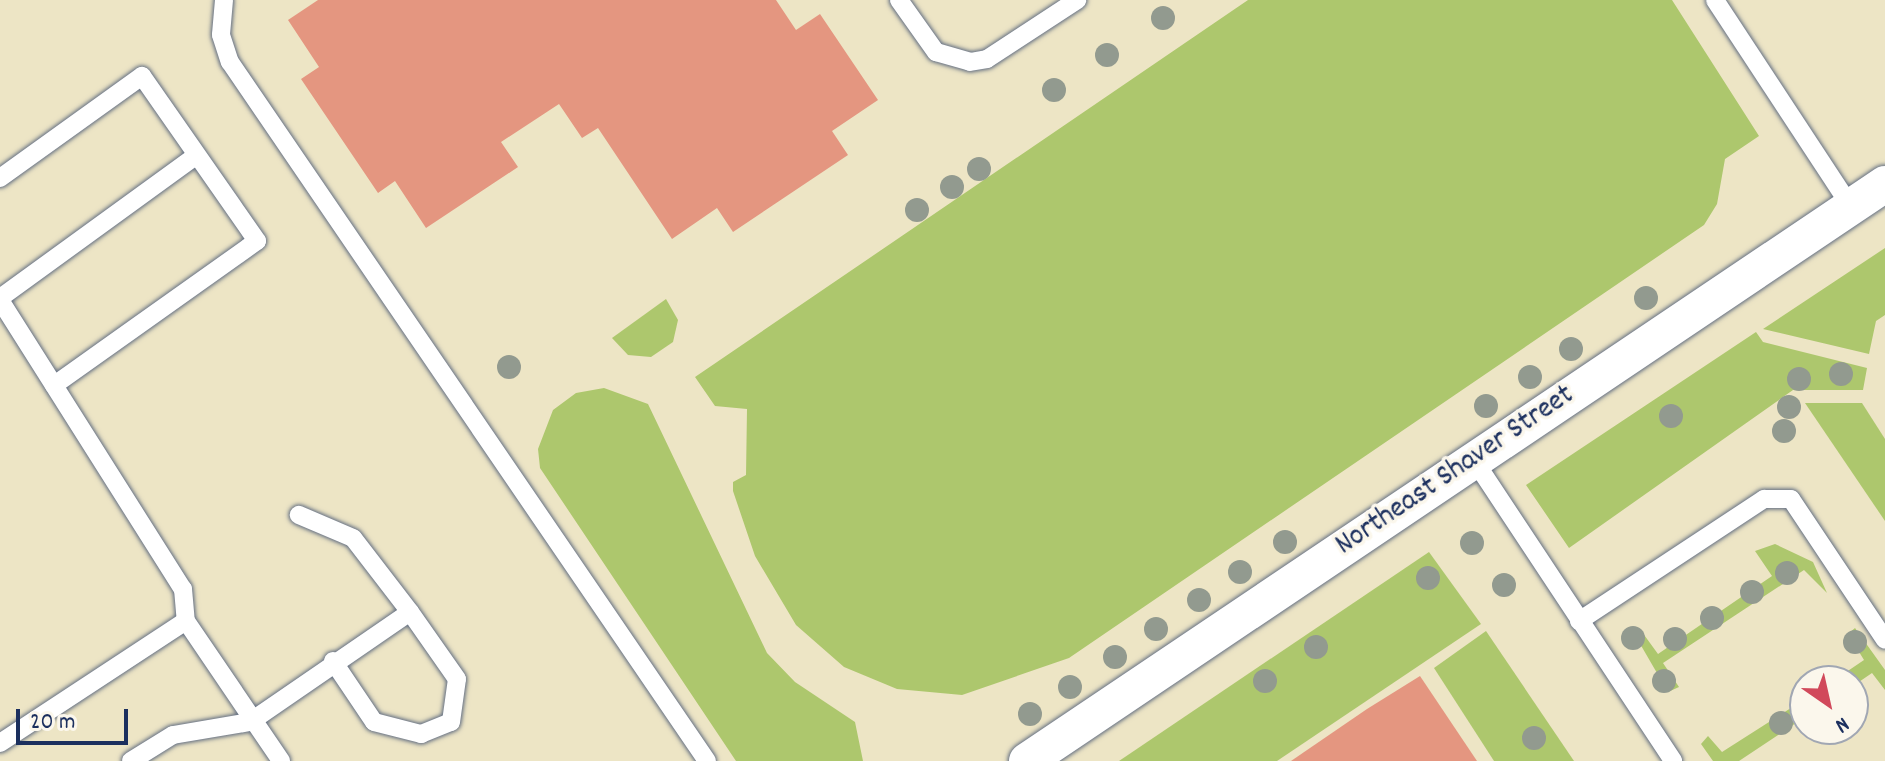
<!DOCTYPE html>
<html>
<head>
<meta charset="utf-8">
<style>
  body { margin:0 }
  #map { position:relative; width:1885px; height:761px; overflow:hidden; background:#ede5c5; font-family:Dekko,sans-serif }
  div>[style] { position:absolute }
  .green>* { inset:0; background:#adc76d }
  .building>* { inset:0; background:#e49680 }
  .roads { filter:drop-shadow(0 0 2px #646f82) drop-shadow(0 0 2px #646f82) }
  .lane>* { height:18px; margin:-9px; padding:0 9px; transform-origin:9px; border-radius:9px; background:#fff }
  .street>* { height:36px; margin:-18px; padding:0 18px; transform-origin:18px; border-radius:18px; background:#fff }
  .trees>* { width:24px; height:24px; margin:-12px; border-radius:50%; background:#929a8f }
  span { translate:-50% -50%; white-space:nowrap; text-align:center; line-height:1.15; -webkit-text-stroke:7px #fbf7ec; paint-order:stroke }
  .street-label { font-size:30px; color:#1b2f5e }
  .north { position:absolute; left:1789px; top:665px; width:80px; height:80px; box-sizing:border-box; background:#fbf7ec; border:2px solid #a1a7b3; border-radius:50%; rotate:146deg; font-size:22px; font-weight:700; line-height:32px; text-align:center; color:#1b2f5e }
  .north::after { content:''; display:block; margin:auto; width:28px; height:36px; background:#d1495b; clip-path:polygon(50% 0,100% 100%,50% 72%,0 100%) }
  .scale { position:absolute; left:16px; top:709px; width:112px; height:36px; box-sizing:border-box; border:4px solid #1b2f5e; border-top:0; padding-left:10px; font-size:24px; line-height:28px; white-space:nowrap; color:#1b2f5e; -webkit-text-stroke:6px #fbf7ec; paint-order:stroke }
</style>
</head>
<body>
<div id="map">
  <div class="green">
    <i style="clip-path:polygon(1248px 0,1672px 0,1759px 136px,1725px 159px,1717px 204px,1704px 225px,1069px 658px,962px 695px,897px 689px,844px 667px,796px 625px,755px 556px,733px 491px,733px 482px,746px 475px,747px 409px,715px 406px,695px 377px)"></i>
    <i style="clip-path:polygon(1885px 248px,1885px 315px,1876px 321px,1869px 354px,1763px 329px)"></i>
    <i style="clip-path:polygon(666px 299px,678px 320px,673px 342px,651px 357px,628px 355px,612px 338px)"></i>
    <i style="clip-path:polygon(1756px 332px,1763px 342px,1867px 368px,1863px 390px,1793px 390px,1569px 548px,1526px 485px)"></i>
    <i style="clip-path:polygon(604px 388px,648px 404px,767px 653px,795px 682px,855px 722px,863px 761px,736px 761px,540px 468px,538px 449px,553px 410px,576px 393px)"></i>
    <i style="clip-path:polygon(1805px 403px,1862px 403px,1885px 439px,1885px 521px)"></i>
    <i style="clip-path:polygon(1775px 544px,1813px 562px,1827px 593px,1804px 570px,1663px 663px,1679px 687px,1668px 692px,1632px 630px,1642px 632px,1658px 654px,1772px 576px,1755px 551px)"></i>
    <i style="clip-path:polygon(1429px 552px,1481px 624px,1277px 761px,1119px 761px)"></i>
    <i style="clip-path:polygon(1855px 628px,1885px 670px,1885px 690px,1872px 673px,1853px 686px,1833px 681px,1864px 660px,1848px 634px)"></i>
    <i style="clip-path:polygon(1486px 631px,1574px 761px,1494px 761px,1434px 668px)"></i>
    <i style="clip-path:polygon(1805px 699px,1805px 717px,1739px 761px,1713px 761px,1701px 744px,1708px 736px,1722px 752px)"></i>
  </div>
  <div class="building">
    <i style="clip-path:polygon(318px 0,776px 0,796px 30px,820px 14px,878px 100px,832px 131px,848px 155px,733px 232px,717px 208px,672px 239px,598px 128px,582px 138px,559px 104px,501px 142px,518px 167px,426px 228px,395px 181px,378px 193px,301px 79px,319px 67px,288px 20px)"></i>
    <i style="clip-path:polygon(1420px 676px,1477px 761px,1291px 761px,1367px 709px)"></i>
  </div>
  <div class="roads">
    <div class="lane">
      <i style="left:224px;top:0;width:35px;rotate:95deg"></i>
      <i style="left:221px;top:35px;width:28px;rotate:72deg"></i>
      <i style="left:230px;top:62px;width:846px;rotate:55.69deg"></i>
      <i style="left:899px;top:0;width:64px;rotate:54.6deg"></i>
      <i style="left:936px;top:52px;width:35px;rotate:16deg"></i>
      <i style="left:970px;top:62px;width:17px;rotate:-10deg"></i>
      <i style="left:987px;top:59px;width:108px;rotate:-33.2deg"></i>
      <i style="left:1715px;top:0;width:248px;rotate:56.7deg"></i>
      <i style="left:0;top:178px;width:175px;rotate:-35.7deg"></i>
      <i style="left:142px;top:76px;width:201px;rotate:55.1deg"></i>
      <i style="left:257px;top:241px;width:249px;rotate:144.6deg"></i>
      <i style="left:0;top:298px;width:243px;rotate:-36deg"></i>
      <i style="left:0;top:300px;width:342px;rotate:57.7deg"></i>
      <i style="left:183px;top:589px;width:32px;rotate:85deg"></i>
      <i style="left:1474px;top:460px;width:361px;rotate:56.5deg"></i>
      <i style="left:1579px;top:621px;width:222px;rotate:-33.4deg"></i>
      <i style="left:1764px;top:499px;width:27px"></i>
      <i style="left:1791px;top:499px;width:169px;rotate:56.3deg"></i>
      <i style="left:333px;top:661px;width:73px;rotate:56.1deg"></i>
      <i style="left:374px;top:722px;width:49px;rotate:14.3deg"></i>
      <i style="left:421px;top:734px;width:32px;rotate:-22deg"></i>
      <i style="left:451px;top:722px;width:43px;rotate:-82.1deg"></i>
      <i style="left:457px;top:679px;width:82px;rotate:-125deg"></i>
      <i style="left:0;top:743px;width:222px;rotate:-33.3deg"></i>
      <i style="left:186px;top:621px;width:169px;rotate:55.8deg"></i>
      <i style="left:131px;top:761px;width:49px;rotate:-31.8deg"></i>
      <i style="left:173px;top:735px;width:78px;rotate:-9.6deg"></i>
      <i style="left:250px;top:722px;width:194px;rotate:-34.5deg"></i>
      <i style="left:410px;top:612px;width:93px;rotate:-127.6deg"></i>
      <i style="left:353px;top:538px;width:59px;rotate:-156.9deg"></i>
    </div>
    <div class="street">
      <i style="left:1027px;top:761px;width:1034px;rotate:-33.92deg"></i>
    </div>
  </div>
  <div class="trees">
    <i style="left:1163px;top:18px"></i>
    <i style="left:1107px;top:55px"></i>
    <i style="left:1054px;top:90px"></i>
    <i style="left:979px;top:169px"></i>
    <i style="left:952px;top:187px"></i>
    <i style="left:917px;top:210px"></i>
    <i style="left:1646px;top:298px"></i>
    <i style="left:1571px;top:349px"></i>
    <i style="left:509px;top:367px"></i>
    <i style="left:1841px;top:374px"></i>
    <i style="left:1530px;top:377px"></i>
    <i style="left:1799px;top:379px"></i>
    <i style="left:1486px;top:406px"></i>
    <i style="left:1789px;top:407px"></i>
    <i style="left:1671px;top:416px"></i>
    <i style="left:1784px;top:431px"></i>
    <i style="left:1285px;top:542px"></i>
    <i style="left:1472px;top:543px"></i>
    <i style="left:1240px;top:572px"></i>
    <i style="left:1787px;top:573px"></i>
    <i style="left:1428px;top:578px"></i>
    <i style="left:1504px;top:585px"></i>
    <i style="left:1752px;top:592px"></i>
    <i style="left:1199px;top:600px"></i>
    <i style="left:1712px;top:618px"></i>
    <i style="left:1156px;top:629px"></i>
    <i style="left:1633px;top:638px"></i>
    <i style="left:1675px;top:639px"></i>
    <i style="left:1855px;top:642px"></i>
    <i style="left:1316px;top:647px"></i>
    <i style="left:1115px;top:657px"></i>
    <i style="left:1265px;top:681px"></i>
    <i style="left:1664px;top:681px"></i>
    <i style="left:1070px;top:687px"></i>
    <i style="left:1030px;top:714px"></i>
    <i style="left:1781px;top:723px"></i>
    <i style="left:1534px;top:738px"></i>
  </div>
  <div class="street-label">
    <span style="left:1456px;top:472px;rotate:-34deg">Northeast Shaver Street</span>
  </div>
  <div class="north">N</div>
  <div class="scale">20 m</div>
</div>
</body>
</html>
